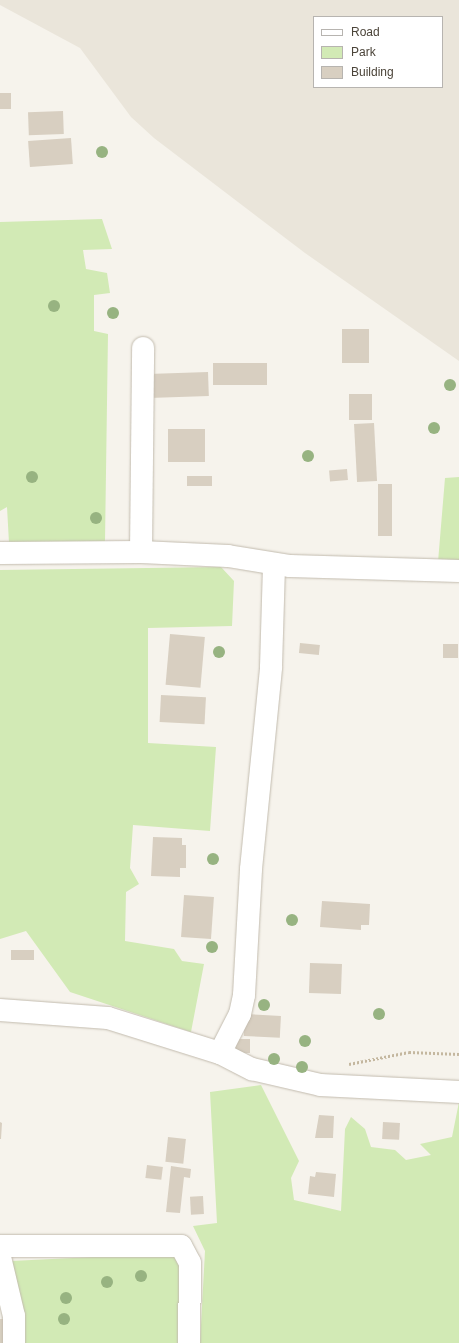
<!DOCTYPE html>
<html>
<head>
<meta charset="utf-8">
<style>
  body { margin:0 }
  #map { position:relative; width:459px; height:1343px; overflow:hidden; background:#f6f3ec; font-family:Arial,sans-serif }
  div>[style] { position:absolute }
  .residential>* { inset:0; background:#eae5da }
  .green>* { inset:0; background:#d2eab5 }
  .building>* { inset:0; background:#d8cfc1; transform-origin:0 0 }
  .path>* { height:2.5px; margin-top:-1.25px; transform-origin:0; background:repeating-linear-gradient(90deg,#c4b79f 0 2px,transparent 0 4px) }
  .roads { filter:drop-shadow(0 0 1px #c2bbae) drop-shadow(0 0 1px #c2bbae) }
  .minor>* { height:22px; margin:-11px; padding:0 11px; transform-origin:11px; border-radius:11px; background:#fff }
  .trees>* { width:12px; height:12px; margin:-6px; border-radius:50%; background:#97b381 }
  span { translate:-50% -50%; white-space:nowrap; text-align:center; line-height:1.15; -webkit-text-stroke:4px #fff; paint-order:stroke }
  .legend { position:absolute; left:313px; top:16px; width:130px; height:72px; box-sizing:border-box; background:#fff; border:1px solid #b7b4b0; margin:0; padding:5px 7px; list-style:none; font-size:12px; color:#4b4439 }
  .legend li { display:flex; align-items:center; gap:8px; height:20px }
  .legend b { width:20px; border:1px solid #b7b4b0 }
</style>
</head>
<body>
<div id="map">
  <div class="residential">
    <i style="clip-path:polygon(evenodd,0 0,459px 0,459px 361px,305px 253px,154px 138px,131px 117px,80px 48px,0 5px,0 0,314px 17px,442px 17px,442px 87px,314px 87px,314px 17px)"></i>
  </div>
  <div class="green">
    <i style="clip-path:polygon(102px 219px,112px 249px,83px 250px,86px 269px,107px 273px,110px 293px,94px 295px,94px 331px,108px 334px,105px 542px,9px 543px,7px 507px,0 511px,0 222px)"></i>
    <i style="clip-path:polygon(459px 477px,459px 562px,438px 562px,445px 478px)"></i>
    <i style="clip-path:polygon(221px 567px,234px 581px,232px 626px,148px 628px,148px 743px,216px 747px,210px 831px,133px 825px,130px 868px,139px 884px,126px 892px,125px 941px,174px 949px,182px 961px,204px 964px,191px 1032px,70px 992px,26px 931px,0 939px,0 570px)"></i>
    <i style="clip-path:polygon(261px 1085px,299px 1161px,291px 1178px,294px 1200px,341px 1211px,345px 1129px,351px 1117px,365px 1129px,371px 1147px,395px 1150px,406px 1160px,431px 1155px,420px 1144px,452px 1137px,459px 1102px,459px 1343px,200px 1343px,205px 1251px,193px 1226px,217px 1223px,210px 1092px)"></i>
    <i style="clip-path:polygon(175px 1253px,185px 1264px,185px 1343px,20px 1343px,11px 1261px)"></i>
  </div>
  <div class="building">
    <i style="left:0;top:93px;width:11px;height:16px"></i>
    <i style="left:63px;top:111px;width:23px;height:35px;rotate:88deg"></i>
    <i style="left:71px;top:138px;width:26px;height:43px;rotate:86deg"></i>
    <i style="left:342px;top:329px;width:27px;height:34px"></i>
    <i style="left:267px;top:363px;width:22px;height:54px;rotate:90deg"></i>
    <i style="left:208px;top:372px;width:24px;height:60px;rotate:88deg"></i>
    <i style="left:349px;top:394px;width:23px;height:26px"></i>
    <i style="left:374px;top:423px;width:58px;height:20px;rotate:87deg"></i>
    <i style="left:168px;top:429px;width:37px;height:33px"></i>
    <i style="left:347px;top:469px;width:11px;height:18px;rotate:85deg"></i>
    <i style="left:187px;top:476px;width:25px;height:10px"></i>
    <i style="left:378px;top:484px;width:14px;height:52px"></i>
    <i style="left:170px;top:634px;width:35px;height:51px;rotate:5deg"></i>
    <i style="left:300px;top:643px;width:20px;height:10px;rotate:6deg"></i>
    <i style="left:443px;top:644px;width:15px;height:14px"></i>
    <i style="left:161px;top:695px;width:45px;height:27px;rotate:3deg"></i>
    <i style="clip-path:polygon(153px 837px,182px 838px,182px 845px,186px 845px,186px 868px,180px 868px,180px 877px,151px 876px)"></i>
    <i style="left:184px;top:895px;width:30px;height:42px;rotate:4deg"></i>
    <i style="clip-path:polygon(322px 901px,370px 904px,369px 925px,361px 925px,361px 930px,320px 927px)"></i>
    <i style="left:11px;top:950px;width:23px;height:10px"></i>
    <i style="left:310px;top:963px;width:32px;height:30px;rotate:2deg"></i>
    <i style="left:245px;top:1014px;width:36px;height:22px;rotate:3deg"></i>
    <i style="left:236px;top:1039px;width:14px;height:14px"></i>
    <i style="clip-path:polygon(319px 1115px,334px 1116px,333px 1138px,315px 1138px)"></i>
    <i style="clip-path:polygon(0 1122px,2px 1123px,1px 1139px,0 1139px)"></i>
    <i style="left:383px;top:1122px;width:17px;height:17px;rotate:3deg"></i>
    <i style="left:168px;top:1137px;width:18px;height:25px;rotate:6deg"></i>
    <i style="left:147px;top:1165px;width:16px;height:13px;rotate:7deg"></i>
    <i style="clip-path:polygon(171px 1166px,191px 1169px,190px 1178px,184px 1177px,180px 1213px,166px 1212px)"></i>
    <i style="clip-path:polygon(316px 1172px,336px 1174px,334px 1197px,308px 1194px,310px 1176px,315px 1177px)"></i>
    <i style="left:203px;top:1196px;width:18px;height:13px;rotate:87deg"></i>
    <i style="clip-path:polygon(0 1319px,5px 1319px,4px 1343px,0 1343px)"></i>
  </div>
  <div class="path">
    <i style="left:349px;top:1064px;width:61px;rotate:-11.3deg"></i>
    <i style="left:409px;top:1052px;width:50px;rotate:2.3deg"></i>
  </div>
  <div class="roads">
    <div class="minor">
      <i style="left:141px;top:552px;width:204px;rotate:-89.4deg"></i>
      <i style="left:0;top:553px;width:141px;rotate:-0.4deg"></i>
      <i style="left:141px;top:552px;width:87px;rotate:2.6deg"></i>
      <i style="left:228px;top:556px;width:63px;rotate:9.2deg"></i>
      <i style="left:290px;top:566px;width:169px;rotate:1.7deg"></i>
      <i style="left:0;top:1010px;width:108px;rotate:4.2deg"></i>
      <i style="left:108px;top:1018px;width:117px;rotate:17.4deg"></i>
      <i style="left:220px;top:1053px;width:36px;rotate:27deg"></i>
      <i style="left:252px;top:1069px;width:71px;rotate:13.1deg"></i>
      <i style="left:321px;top:1085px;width:138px;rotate:2.9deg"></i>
      <i style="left:220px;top:1053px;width:44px;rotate:-62.9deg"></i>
      <i style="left:240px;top:1014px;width:19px;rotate:-78deg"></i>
      <i style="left:244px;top:995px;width:126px;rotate:-86.8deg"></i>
      <i style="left:251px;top:869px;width:203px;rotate:-84.3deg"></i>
      <i style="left:271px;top:667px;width:103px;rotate:-88.3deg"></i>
      <i style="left:0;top:1246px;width:181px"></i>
      <i style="left:181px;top:1246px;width:19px;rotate:62deg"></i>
      <i style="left:190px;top:1263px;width:80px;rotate:90.7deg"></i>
      <i style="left:0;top:1257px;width:61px;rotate:76.7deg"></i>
      <i style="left:14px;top:1316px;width:27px;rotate:90deg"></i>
    </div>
  </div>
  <div class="trees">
    <i style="left:102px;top:152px"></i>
    <i style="left:54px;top:306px"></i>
    <i style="left:113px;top:313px"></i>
    <i style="left:450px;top:385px"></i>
    <i style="left:434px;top:428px"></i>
    <i style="left:308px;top:456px"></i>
    <i style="left:32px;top:477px"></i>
    <i style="left:96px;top:518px"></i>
    <i style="left:219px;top:652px"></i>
    <i style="left:213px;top:859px"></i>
    <i style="left:292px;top:920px"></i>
    <i style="left:212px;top:947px"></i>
    <i style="left:264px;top:1005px"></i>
    <i style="left:379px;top:1014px"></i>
    <i style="left:305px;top:1041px"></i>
    <i style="left:274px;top:1059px"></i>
    <i style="left:302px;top:1067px"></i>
    <i style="left:141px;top:1276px"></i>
    <i style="left:107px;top:1282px"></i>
    <i style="left:66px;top:1298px"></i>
    <i style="left:64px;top:1319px"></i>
  </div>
  <ul class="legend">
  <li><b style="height:5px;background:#fff"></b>Road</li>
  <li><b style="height:11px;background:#d2eab5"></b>Park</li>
  <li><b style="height:11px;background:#d8cfc1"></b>Building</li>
  </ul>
</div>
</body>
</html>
